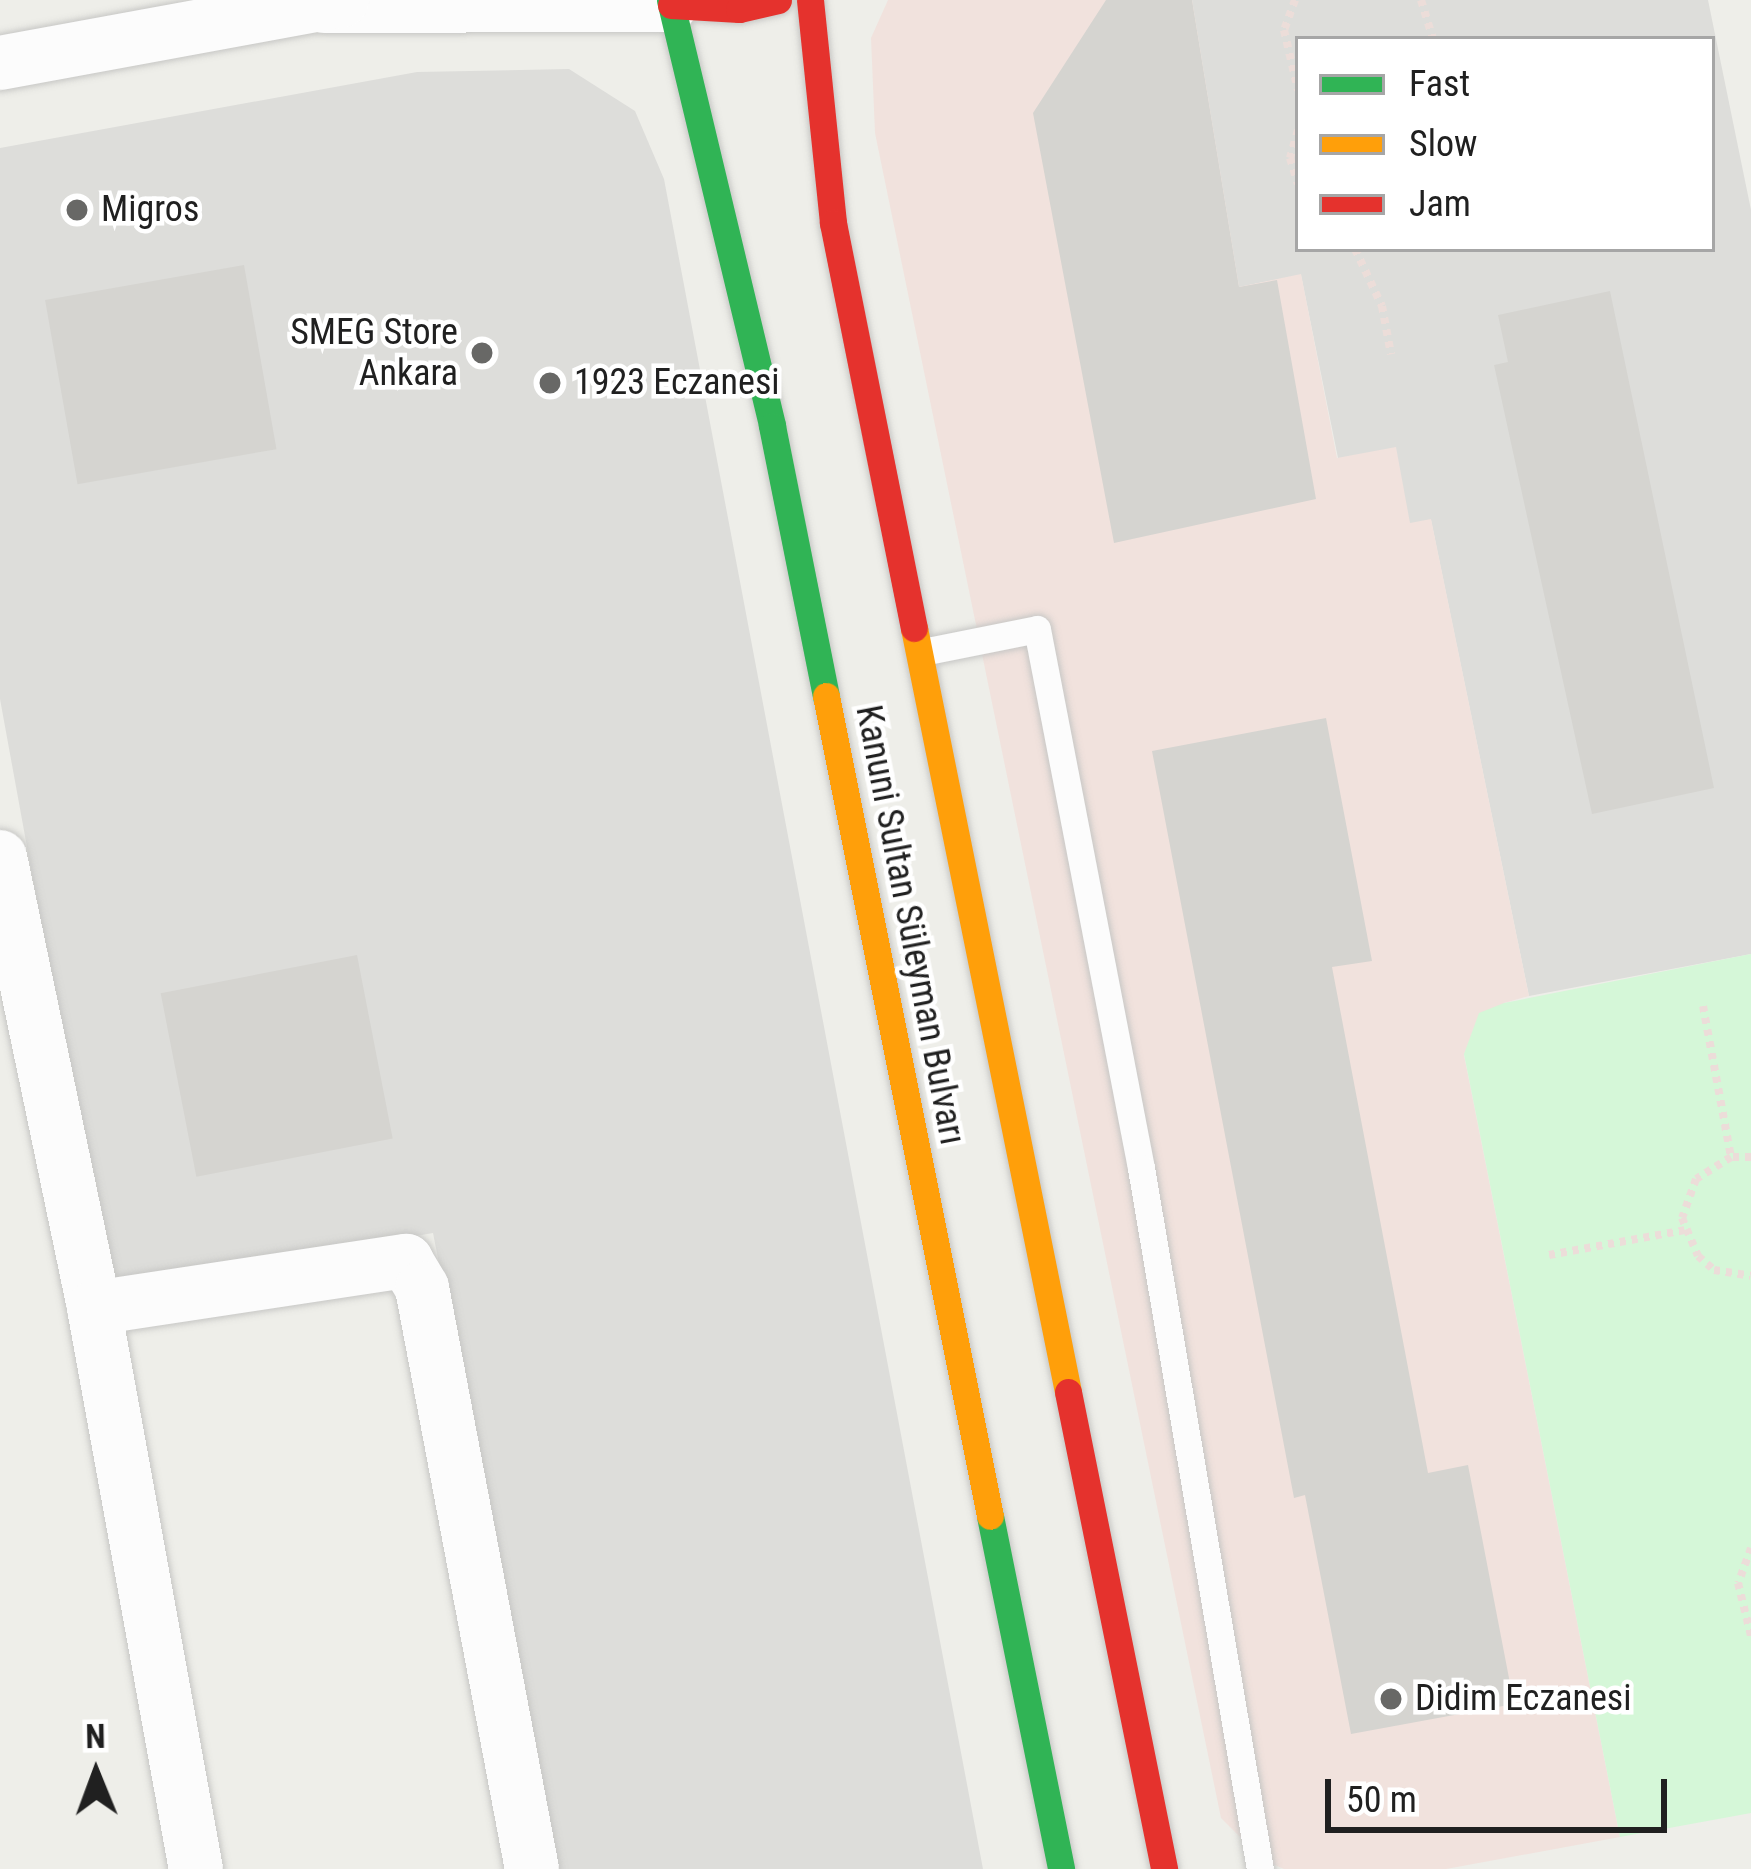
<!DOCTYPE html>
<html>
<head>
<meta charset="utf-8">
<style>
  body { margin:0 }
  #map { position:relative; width:1751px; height:1869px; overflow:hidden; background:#eeeee9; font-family:"Roboto Condensed",sans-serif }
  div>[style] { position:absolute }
  .residential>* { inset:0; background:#ddddda }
  .commercial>* { inset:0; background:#f1e2dd }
  .park>* { inset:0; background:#d5f7d8 }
  .building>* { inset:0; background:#d5d4d0; transform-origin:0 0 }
  .path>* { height:8px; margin-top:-4px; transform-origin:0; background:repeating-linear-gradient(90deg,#ecddd9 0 6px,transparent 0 12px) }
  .roads { filter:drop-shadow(0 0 3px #c7c7c5) drop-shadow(0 0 3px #c7c7c5) }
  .lane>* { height:27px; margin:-13.5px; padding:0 13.5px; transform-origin:13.5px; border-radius:13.5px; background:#fcfcfc }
  .street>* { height:54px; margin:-27px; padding:0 27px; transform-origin:27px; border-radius:27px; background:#fcfcfc }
  .fast>* { height:27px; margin:-13.5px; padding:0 13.5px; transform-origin:13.5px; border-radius:13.5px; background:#30b455 }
  .slow>* { height:27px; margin:-13.5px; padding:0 13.5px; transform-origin:13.5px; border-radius:13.5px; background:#ff9f0a }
  .jam>* { height:27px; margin:-13.5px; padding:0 13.5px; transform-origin:13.5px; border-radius:13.5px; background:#e5322d }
  .dots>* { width:33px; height:33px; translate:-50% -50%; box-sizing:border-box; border:6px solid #fff; border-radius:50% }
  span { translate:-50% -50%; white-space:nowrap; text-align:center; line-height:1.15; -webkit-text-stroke:9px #fff; paint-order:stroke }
  .poi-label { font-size:36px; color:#202020 }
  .left { translate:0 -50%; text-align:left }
  .right { translate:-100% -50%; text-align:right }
  .street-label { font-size:36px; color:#202020 }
  .legend { position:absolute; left:1295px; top:36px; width:420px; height:216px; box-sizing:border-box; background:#fff; border:3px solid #a6a6a6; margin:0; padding:15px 21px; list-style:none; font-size:36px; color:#202020 }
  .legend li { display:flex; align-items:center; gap:24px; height:60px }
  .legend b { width:60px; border:3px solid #a6a6a6 }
  .north { position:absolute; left:36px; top:1713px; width:120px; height:120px; -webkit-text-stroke:9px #fff; paint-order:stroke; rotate:359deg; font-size:33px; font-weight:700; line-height:48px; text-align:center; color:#202020 }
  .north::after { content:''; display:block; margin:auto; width:42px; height:54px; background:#202020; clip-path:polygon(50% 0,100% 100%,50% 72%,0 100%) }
  .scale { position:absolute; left:1325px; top:1779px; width:342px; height:54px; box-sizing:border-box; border:6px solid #202020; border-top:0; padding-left:15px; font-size:36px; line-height:42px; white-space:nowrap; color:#202020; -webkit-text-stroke:9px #fff; paint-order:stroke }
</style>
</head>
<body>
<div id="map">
  <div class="residential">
    <i style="clip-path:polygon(evenodd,1192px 0,1708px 0,1751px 210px,1751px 954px,1529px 996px,1431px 520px,1410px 524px,1338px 458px,1301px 275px,1239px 287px,1192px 0,1298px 39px,1712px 39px,1712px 249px,1298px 249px,1298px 39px)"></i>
    <i style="clip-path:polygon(569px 69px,635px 111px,664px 179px,983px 1869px,559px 1869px,433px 1233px,108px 1291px,0 699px,0 148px,417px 72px)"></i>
  </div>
  <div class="commercial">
    <i style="clip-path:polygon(888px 0,1192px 0,1239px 287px,1301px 274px,1337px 458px,1396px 447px,1410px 523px,1431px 519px,1529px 996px,1504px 1003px,1464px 1055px,1620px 1837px,1446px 1869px,1284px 1869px,1263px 1860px,1221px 1818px,875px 133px,871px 38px)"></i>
  </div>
  <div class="park">
    <i style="clip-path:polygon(1751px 954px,1751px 1813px,1620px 1837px,1464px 1054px,1479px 1013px,1504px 1003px)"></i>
  </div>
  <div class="building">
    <i style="clip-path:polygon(1106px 0,1192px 0,1239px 287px,1277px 280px,1316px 499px,1114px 543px,1033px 113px)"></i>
    <i style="left:244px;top:265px;width:187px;height:202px;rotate:80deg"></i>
    <i style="clip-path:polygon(1610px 291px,1714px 788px,1592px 814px,1494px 365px,1508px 362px,1498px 315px)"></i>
    <i style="clip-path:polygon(1326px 718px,1372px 961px,1332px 967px,1428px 1473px,1468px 1465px,1514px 1704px,1351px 1734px,1305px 1495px,1294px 1498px,1152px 751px)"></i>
    <i style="left:357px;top:955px;width:187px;height:200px;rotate:79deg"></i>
  </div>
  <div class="path">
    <i style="left:1295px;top:0;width:32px;rotate:110deg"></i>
    <i style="left:1284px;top:30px;width:62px;rotate:76.9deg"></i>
    <i style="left:1421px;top:0;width:41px;rotate:72.9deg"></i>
    <i style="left:1298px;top:130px;width:29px;rotate:106deg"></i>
    <i style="left:1290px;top:158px;width:27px;rotate:73deg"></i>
    <i style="left:1355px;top:249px;width:63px;rotate:64.7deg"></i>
    <i style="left:1382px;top:306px;width:49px;rotate:79.4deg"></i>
    <i style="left:1703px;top:1006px;width:154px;rotate:79.5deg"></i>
    <i style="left:1751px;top:1157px;width:20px;rotate:180deg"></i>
    <i style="left:1731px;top:1157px;width:41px;rotate:147.8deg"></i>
    <i style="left:1696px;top:1179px;width:41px;rotate:109.7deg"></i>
    <i style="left:1682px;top:1218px;width:41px;rotate:67.2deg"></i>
    <i style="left:1698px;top:1256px;width:21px;rotate:41deg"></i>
    <i style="left:1714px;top:1270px;width:37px;rotate:9deg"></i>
    <i style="left:1549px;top:1255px;width:138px;rotate:-10.4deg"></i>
    <i style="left:1751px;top:1548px;width:37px;rotate:110deg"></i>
    <i style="left:1738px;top:1583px;width:55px;rotate:76.2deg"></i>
  </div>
  <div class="roads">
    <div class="lane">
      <i style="left:922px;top:652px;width:117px;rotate:-11.3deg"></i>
      <i style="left:1037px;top:629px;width:549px;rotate:79.08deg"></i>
      <i style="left:1141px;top:1168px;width:711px;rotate:80.37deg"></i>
    </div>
    <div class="street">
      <i style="left:324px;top:6px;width:347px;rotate:-0.2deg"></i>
      <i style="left:0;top:63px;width:348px;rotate:-10.4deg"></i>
      <i style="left:0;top:857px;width:461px;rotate:78.2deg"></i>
      <i style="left:94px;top:1308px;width:570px;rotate:79.7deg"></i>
      <i style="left:94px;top:1308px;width:316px;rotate:-8.6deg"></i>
      <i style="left:406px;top:1261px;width:31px;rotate:59deg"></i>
      <i style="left:422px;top:1288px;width:591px;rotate:79.28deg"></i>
    </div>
    <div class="fast">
      <i style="left:670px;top:0;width:438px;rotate:76.5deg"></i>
      <i style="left:772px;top:426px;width:275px;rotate:78.7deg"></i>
      <i style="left:990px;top:1516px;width:360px;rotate:78.6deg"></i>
    </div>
    <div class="slow">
      <i style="left:914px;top:628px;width:779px;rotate:78.6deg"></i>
      <i style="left:826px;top:696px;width:836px;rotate:78.69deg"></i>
    </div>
    <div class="jam">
      <i style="left:810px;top:0;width:224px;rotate:84.1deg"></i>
      <i style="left:833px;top:223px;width:413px;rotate:78.7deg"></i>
      <i style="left:671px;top:5px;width:68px;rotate:3.4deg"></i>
      <i style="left:739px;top:9px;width:40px;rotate:-13deg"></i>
      <i style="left:1068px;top:1392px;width:487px;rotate:78.6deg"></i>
    </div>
  </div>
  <div class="dots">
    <i style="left:77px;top:210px;background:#686866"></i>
    <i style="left:482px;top:353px;background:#686866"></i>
    <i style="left:550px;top:383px;background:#686866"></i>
    <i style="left:1391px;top:1699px;background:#686866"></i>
  </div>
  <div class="poi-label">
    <span class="left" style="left:101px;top:210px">Migros</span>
    <span class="right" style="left:458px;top:353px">SMEG Store<br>Ankara</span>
    <span class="left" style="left:574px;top:383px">1923 Eczanesi</span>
    <span class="left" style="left:1415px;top:1699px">Didim Eczanesi</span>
  </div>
  <div class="street-label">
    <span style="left:910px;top:925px;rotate:79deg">Kanuni Sultan Süleyman Bulvarı</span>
  </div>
  <ul class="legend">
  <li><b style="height:15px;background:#30b455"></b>Fast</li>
  <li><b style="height:15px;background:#ff9f0a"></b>Slow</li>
  <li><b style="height:15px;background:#e5322d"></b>Jam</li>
  </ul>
  <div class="north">N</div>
  <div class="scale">50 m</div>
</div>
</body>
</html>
